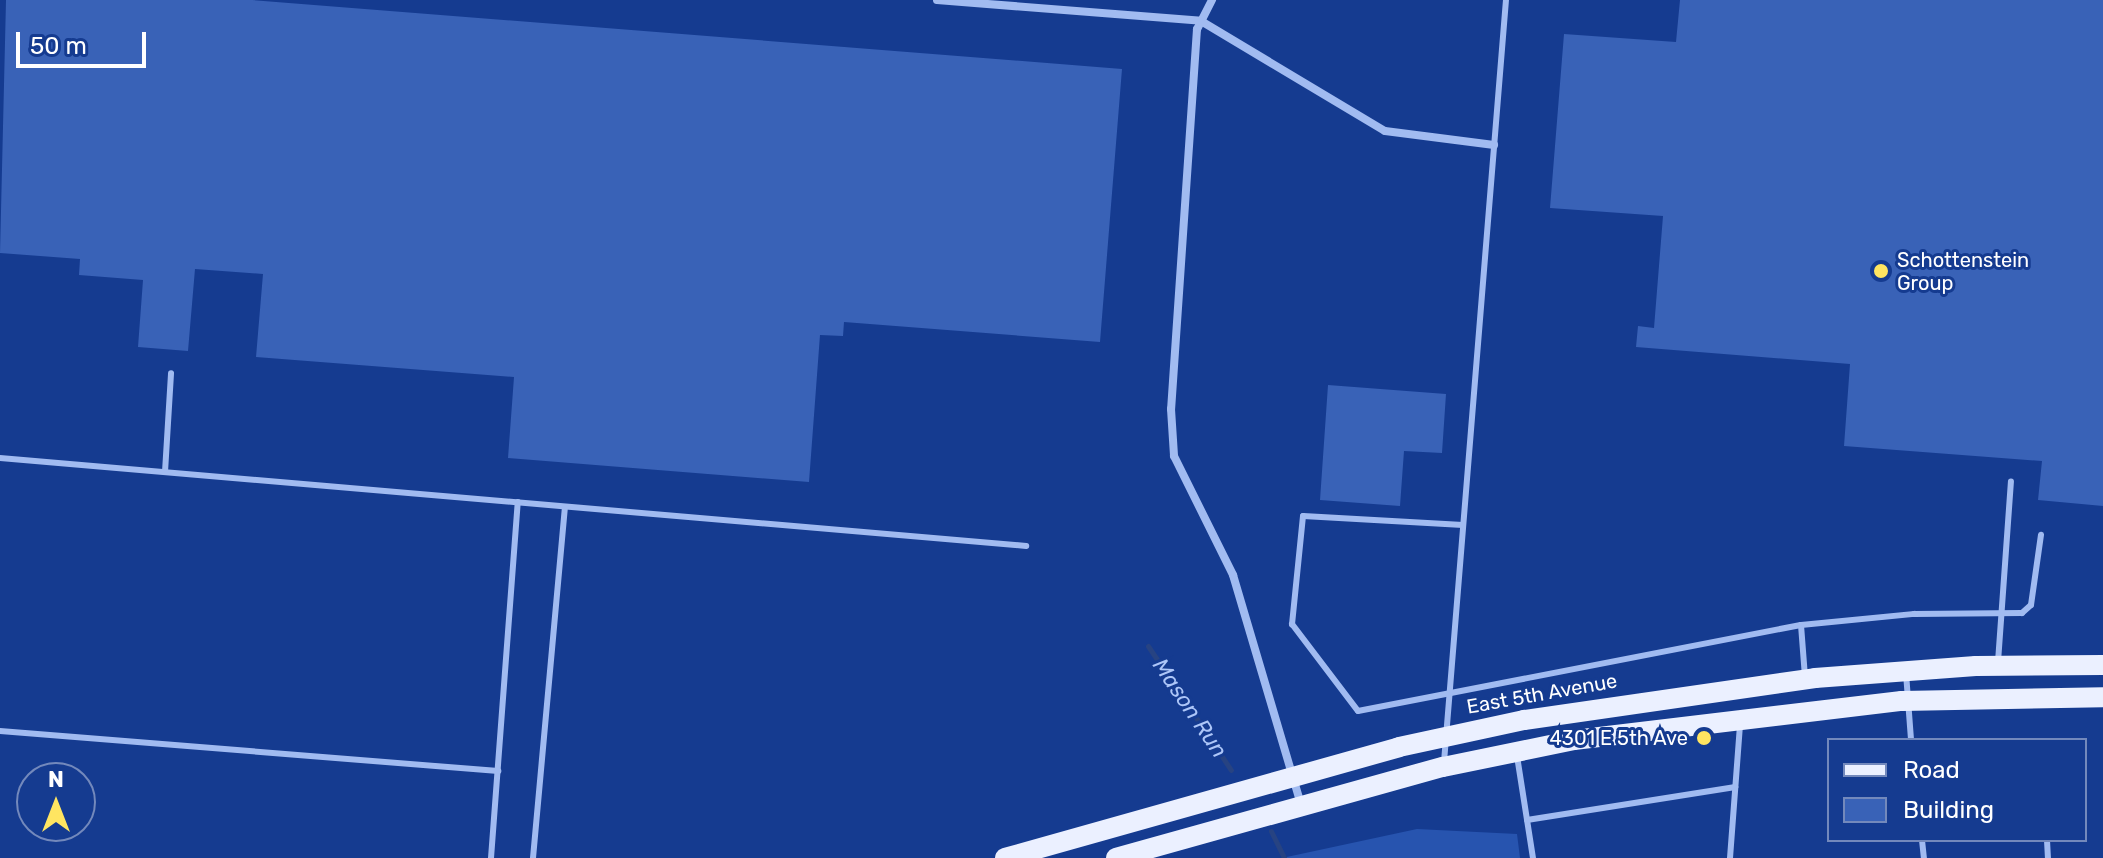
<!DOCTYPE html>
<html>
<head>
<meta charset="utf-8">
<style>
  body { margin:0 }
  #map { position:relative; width:2103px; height:858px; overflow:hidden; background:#153b90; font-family:Rubik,sans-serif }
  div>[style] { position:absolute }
  .green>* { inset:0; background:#2754af }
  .stream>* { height:5px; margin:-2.5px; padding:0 2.5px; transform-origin:2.5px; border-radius:2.5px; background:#274382 }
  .building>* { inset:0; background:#3962b7 }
  .service>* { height:6px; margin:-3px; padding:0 3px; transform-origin:3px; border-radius:3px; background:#a1bbf1 }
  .minor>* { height:8px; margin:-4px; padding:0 4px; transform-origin:4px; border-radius:4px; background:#a1bbf1 }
  .primary>* { height:20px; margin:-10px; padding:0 10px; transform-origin:10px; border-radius:10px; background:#ebf0ff }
  .dots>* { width:22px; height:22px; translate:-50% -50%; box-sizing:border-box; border:4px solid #153b90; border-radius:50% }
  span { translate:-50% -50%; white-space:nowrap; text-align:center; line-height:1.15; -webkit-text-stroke:6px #153b90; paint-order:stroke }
  .poi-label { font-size:20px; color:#fff }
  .left { translate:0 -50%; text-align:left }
  .right { translate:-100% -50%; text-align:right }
  .street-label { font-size:20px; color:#fff }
  .water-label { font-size:22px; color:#adc6f8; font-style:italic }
  .legend { position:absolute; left:1827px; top:738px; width:260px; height:104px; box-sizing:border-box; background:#153b90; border:2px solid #7389bc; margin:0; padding:10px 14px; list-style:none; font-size:24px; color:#fff }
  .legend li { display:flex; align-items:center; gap:16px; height:40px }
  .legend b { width:40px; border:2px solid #7389bc }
  .north { position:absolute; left:16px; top:762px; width:80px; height:80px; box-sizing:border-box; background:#153b90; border:2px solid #7389bc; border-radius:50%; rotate:0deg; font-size:22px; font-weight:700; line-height:32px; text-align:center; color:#fff }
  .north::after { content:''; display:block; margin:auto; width:28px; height:36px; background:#ffe561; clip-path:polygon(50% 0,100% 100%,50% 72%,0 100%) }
  .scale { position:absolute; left:16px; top:32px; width:130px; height:36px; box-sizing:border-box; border:4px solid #fff; border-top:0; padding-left:10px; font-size:24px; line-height:28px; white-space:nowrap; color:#fff; -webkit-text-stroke:6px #153b90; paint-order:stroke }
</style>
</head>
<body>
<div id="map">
  <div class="green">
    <i style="clip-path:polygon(1417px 829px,1517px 834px,1520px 858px,1282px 858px)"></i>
  </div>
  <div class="stream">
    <i style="left:1148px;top:646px;width:149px;rotate:56.2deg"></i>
    <i style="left:1271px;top:831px;width:30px;rotate:64deg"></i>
  </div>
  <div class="building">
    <i style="clip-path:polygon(6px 0,252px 0,1122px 69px,1100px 342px,844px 322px,843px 336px,820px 335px,809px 482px,508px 458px,514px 377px,256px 357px,263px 274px,195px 269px,188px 351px,138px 347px,143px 280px,79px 275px,80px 259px,0 253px)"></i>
    <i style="clip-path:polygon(1680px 0,2103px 0,2103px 506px,2038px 500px,2042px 461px,1844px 446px,1850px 364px,1636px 347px,1638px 326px,1654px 328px,1663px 216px,1550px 208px,1564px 34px,1676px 42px)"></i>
    <i style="clip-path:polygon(1328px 385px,1446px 394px,1442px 453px,1404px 451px,1400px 506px,1320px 500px)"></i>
  </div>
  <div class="service">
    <i style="left:0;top:458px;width:1030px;rotate:4.9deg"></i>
    <i style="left:165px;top:472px;width:99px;rotate:-86.5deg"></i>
    <i style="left:1463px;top:525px;width:160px;rotate:-176.8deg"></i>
    <i style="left:1303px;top:516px;width:109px;rotate:95.8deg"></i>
    <i style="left:1292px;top:624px;width:109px;rotate:52.8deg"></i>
    <i style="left:1358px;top:711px;width:451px;rotate:-11deg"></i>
    <i style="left:1801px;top:625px;width:114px;rotate:-5.6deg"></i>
    <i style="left:1914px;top:614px;width:108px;rotate:-0.5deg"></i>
    <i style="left:2022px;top:613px;width:12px;rotate:-42deg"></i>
    <i style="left:2031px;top:605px;width:71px;rotate:-81.9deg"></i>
    <i style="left:1801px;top:625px;width:52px;rotate:85.6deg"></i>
    <i style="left:1998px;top:662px;width:181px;rotate:-85.9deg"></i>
    <i style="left:1906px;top:673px;width:67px;rotate:85.7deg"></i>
    <i style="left:0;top:731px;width:500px;rotate:4.6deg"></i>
    <i style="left:1517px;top:756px;width:103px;rotate:81.1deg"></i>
    <i style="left:1444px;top:762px;width:765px;rotate:-85.35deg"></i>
    <i style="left:1527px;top:820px;width:211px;rotate:-9deg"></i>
    <i style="left:1922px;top:840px;width:18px;rotate:84deg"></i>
    <i style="left:2047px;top:840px;width:18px;rotate:87deg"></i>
    <i style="left:491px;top:858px;width:357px;rotate:-85.7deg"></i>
    <i style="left:533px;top:858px;width:352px;rotate:-84.8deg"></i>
    <i style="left:1730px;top:858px;width:132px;rotate:-85.7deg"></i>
  </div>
  <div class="minor">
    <i style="left:937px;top:0;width:265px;rotate:4.5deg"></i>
    <i style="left:1201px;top:21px;width:214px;rotate:30.9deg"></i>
    <i style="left:1385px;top:131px;width:110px;rotate:7.3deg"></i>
    <i style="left:1212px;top:0;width:33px;rotate:117deg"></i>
    <i style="left:1197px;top:29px;width:381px;rotate:93.9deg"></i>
    <i style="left:1171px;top:409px;width:47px;rotate:86.3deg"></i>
    <i style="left:1174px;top:456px;width:133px;rotate:63.6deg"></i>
    <i style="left:1233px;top:575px;width:239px;rotate:73.5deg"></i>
  </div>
  <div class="primary">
    <i style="left:1005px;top:858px;width:409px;rotate:-15.7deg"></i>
    <i style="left:1399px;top:747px;width:128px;rotate:-12.2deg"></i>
    <i style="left:1524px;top:720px;width:294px;rotate:-8.2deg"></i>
    <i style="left:1815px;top:678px;width:161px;rotate:-4.3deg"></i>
    <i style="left:1976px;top:666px;width:127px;rotate:-0.5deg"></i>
    <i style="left:1116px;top:858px;width:339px;rotate:-15.6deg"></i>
    <i style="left:1443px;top:767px;width:134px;rotate:-11.6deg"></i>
    <i style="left:1574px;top:740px;width:330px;rotate:-6.8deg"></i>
    <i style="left:1902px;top:701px;width:201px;rotate:-1.1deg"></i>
  </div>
  <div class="dots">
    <i style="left:1881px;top:271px;background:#ffe561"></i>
    <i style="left:1704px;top:738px;background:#ffe561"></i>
  </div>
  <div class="poi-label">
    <span class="left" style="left:1897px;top:272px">Schottenstein<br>Group</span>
    <span class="right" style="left:1688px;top:738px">4301 E 5th Ave</span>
  </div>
  <div class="street-label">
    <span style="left:1542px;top:694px;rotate:-10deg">East 5th Avenue</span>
  </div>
  <div class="water-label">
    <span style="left:1190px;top:708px;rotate:56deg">Mason Run</span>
  </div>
  <ul class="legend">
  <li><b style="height:10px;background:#ebf0ff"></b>Road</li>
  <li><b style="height:22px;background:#3962b7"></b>Building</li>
  </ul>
  <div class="north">N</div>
  <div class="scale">50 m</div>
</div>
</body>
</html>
